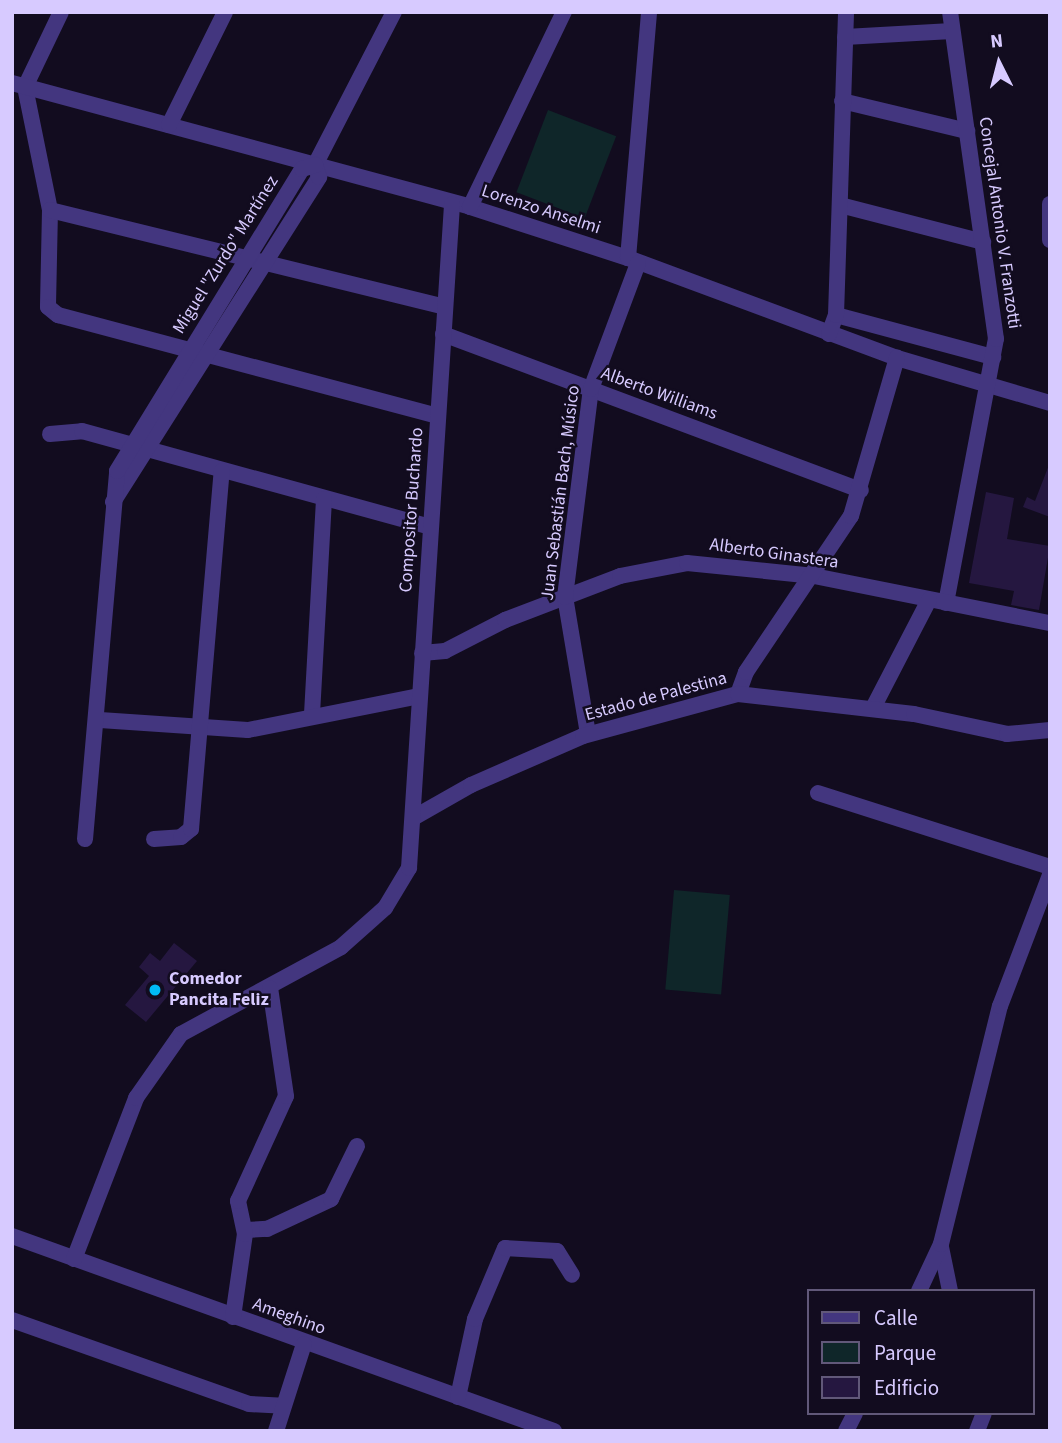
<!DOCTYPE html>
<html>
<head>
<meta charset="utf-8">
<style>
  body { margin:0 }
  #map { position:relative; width:1062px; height:1443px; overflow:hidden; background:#120c1f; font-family:"Source Sans 3",sans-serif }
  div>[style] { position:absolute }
  .green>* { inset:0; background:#0f2629; transform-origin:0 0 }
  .building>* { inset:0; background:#251740 }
  .minor>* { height:16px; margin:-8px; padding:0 8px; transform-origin:8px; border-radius:8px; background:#43367f }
  .dots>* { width:19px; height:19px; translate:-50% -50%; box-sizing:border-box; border:4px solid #120c1f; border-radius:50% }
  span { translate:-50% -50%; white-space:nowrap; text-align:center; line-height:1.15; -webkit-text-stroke:5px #120c1f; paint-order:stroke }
  .street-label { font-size:18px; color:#d7caff }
  .poi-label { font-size:18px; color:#d7caff; font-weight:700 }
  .left { translate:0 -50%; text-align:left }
  .frame { position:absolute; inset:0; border:14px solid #d7caff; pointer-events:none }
  .legend { position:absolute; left:807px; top:1289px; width:228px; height:126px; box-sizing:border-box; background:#120c1f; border:2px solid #615879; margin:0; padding:9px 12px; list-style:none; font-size:21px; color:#d7caff }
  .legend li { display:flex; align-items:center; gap:14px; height:35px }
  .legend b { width:35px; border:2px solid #615879 }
  .north { position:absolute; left:964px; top:28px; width:70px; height:70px; -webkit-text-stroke:5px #120c1f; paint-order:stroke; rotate:354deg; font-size:19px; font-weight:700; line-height:28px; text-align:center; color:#d7caff }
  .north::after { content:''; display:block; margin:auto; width:24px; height:32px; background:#d7caff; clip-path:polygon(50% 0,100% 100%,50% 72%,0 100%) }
</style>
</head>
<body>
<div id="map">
  <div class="green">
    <i style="left:548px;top:110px;width:73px;height:88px;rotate:21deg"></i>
    <i style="left:674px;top:890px;width:56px;height:100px;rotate:5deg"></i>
  </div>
  <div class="building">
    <i style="clip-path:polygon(1049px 465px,1050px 466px,1050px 517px,1023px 507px,1027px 497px,1035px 501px)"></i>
    <i style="clip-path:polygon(986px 492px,1014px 498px,1007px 539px,1050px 546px,1039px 610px,1011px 605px,1014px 591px,969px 583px)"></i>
    <i style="clip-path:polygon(174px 943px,197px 961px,146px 1022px,125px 1005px,149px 976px,139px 967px,150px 953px,160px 961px)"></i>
  </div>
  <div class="minor">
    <i style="left:61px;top:12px;width:83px;rotate:115.6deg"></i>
    <i style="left:25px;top:87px;width:126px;rotate:78.5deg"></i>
    <i style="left:50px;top:210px;width:97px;rotate:91.2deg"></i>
    <i style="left:48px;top:307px;width:13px;rotate:39deg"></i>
    <i style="left:58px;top:315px;width:393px;rotate:14.9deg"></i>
    <i style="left:845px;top:37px;width:107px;rotate:-3.2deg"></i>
    <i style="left:12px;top:83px;width:474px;rotate:15.1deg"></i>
    <i style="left:470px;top:207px;width:166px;rotate:17.9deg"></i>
    <i style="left:628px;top:258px;width:287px;rotate:20.4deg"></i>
    <i style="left:897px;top:358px;width:159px;rotate:16.4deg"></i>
    <i style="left:842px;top:101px;width:129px;rotate:13.5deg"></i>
    <i style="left:169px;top:125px;width:126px;rotate:-63.6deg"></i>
    <i style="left:315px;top:165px;width:172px;rotate:-62.7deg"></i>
    <i style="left:1050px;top:204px;width:36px;rotate:90deg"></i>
    <i style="left:840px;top:205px;width:148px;rotate:14.5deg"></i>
    <i style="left:470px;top:207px;width:216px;rotate:-64.3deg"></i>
    <i style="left:50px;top:210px;width:406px;rotate:13.8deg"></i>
    <i style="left:628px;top:258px;width:247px;rotate:-85.1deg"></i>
    <i style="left:836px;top:315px;width:163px;rotate:15deg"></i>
    <i style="left:443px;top:334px;width:446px;rotate:20.5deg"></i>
    <i style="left:829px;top:334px;width:20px;rotate:-70deg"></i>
    <i style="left:836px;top:315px;width:303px;rotate:-88.1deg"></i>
    <i style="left:50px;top:434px;width:32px;rotate:-5deg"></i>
    <i style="left:82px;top:431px;width:361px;rotate:15.4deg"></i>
    <i style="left:113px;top:502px;width:385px;rotate:-57.6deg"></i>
    <i style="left:319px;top:177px;width:13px;rotate:-108deg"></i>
    <i style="left:946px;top:603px;width:269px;rotate:-79.3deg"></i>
    <i style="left:996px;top:339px;width:330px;rotate:-98deg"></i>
    <i style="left:422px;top:653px;width:23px;rotate:-5deg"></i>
    <i style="left:445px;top:651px;width:68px;rotate:-27.3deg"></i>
    <i style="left:505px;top:620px;width:123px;rotate:-20.9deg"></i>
    <i style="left:620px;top:576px;width:68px;rotate:-11deg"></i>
    <i style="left:687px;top:563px;width:128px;rotate:5.8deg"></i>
    <i style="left:814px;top:576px;width:241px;rotate:11.3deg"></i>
    <i style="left:738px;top:694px;width:23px;rotate:-70deg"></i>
    <i style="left:746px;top:672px;width:188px;rotate:-56.1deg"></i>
    <i style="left:851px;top:516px;width:165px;rotate:-73.8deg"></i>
    <i style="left:873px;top:708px;width:122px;rotate:-62.6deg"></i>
    <i style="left:312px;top:714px;width:215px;rotate:-86.8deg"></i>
    <i style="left:100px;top:720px;width:148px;rotate:3.9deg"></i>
    <i style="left:248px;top:730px;width:174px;rotate:-11.2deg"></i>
    <i style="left:588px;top:734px;width:139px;rotate:-99.5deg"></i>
    <i style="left:565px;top:597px;width:210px;rotate:-82.9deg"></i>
    <i style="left:591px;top:389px;width:134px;rotate:-69.5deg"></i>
    <i style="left:818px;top:793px;width:244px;rotate:17.7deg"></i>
    <i style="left:413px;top:818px;width:67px;rotate:-29.6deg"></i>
    <i style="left:471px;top:785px;width:122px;rotate:-23.6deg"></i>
    <i style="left:583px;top:736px;width:161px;rotate:-15.2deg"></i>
    <i style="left:738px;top:694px;width:177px;rotate:6.5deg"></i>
    <i style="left:914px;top:714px;width:95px;rotate:12.1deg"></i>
    <i style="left:1007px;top:734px;width:43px;rotate:-5.3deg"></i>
    <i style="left:85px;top:839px;width:369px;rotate:-85deg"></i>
    <i style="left:117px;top:471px;width:354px;rotate:-58.5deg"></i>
    <i style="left:302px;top:169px;width:14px;rotate:-17deg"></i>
    <i style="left:154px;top:839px;width:27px;rotate:-4deg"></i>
    <i style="left:181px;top:837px;width:13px;rotate:-39deg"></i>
    <i style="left:191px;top:829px;width:359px;rotate:-85.1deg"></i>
    <i style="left:245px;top:1230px;width:22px;rotate:-3deg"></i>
    <i style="left:267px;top:1229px;width:71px;rotate:-25.1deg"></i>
    <i style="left:331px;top:1199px;width:59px;rotate:-63.9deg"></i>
    <i style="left:12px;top:1236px;width:576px;rotate:19.79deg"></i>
    <i style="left:941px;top:1247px;width:45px;rotate:78.4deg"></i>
    <i style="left:74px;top:1259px;width:173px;rotate:-68.9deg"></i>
    <i style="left:136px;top:1098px;width:78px;rotate:-54.9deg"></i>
    <i style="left:181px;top:1034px;width:182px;rotate:-28.5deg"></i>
    <i style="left:341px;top:947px;width:59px;rotate:-41.6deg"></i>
    <i style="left:385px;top:908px;width:47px;rotate:-59deg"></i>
    <i style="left:409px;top:868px;width:665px;rotate:-86.29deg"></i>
    <i style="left:919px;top:1291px;width:52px;rotate:-64.9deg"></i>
    <i style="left:941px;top:1244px;width:245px;rotate:-76.1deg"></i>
    <i style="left:1000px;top:1006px;width:140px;rotate:-69.1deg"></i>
    <i style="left:233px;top:1317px;width:84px;rotate:-81.8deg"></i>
    <i style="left:245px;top:1234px;width:34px;rotate:-102deg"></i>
    <i style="left:238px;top:1201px;width:115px;rotate:-65.4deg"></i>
    <i style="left:286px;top:1096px;width:109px;rotate:-98.4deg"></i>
    <i style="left:12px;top:1320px;width:251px;rotate:19.5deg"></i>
    <i style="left:249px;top:1404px;width:34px;rotate:3deg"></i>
    <i style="left:458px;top:1397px;width:80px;rotate:-77.7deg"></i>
    <i style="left:475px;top:1319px;width:77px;rotate:-67.1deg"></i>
    <i style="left:505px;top:1248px;width:52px;rotate:3.3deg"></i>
    <i style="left:557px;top:1251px;width:28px;rotate:58deg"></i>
    <i style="left:276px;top:1431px;width:91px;rotate:-72.2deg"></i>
    <i style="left:846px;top:1431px;width:20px;rotate:-63deg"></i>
    <i style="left:977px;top:1431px;width:19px;rotate:-69deg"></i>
  </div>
  <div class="dots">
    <i style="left:155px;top:990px;background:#00baf5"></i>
  </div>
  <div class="street-label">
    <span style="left:541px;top:210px;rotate:18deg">Lorenzo Anselmi</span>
    <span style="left:999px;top:223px;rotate:82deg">Concejal Antonio V. Franzotti</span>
    <span style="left:226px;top:255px;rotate:-58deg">Miguel "Zurdo" Martínez</span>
    <span style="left:659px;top:394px;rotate:20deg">Alberto Williams</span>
    <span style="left:561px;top:493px;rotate:-83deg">Juan Sebastián Bach, Músico</span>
    <span style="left:412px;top:510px;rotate:-86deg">Compositor Buchardo</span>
    <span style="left:774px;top:554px;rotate:8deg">Alberto Ginastera</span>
    <span style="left:656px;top:697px;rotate:-15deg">Estado de Palestina</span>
    <span style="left:289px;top:1317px;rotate:20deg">Ameghino</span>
  </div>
  <div class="poi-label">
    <span class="left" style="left:169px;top:990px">Comedor<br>Pancita Feliz</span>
  </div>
  <div class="frame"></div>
  <ul class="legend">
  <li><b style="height:9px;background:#43367f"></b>Calle</li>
  <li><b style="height:19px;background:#0f2629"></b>Parque</li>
  <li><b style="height:19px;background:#251740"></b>Edificio</li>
  </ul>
  <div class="north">N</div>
</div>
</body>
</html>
